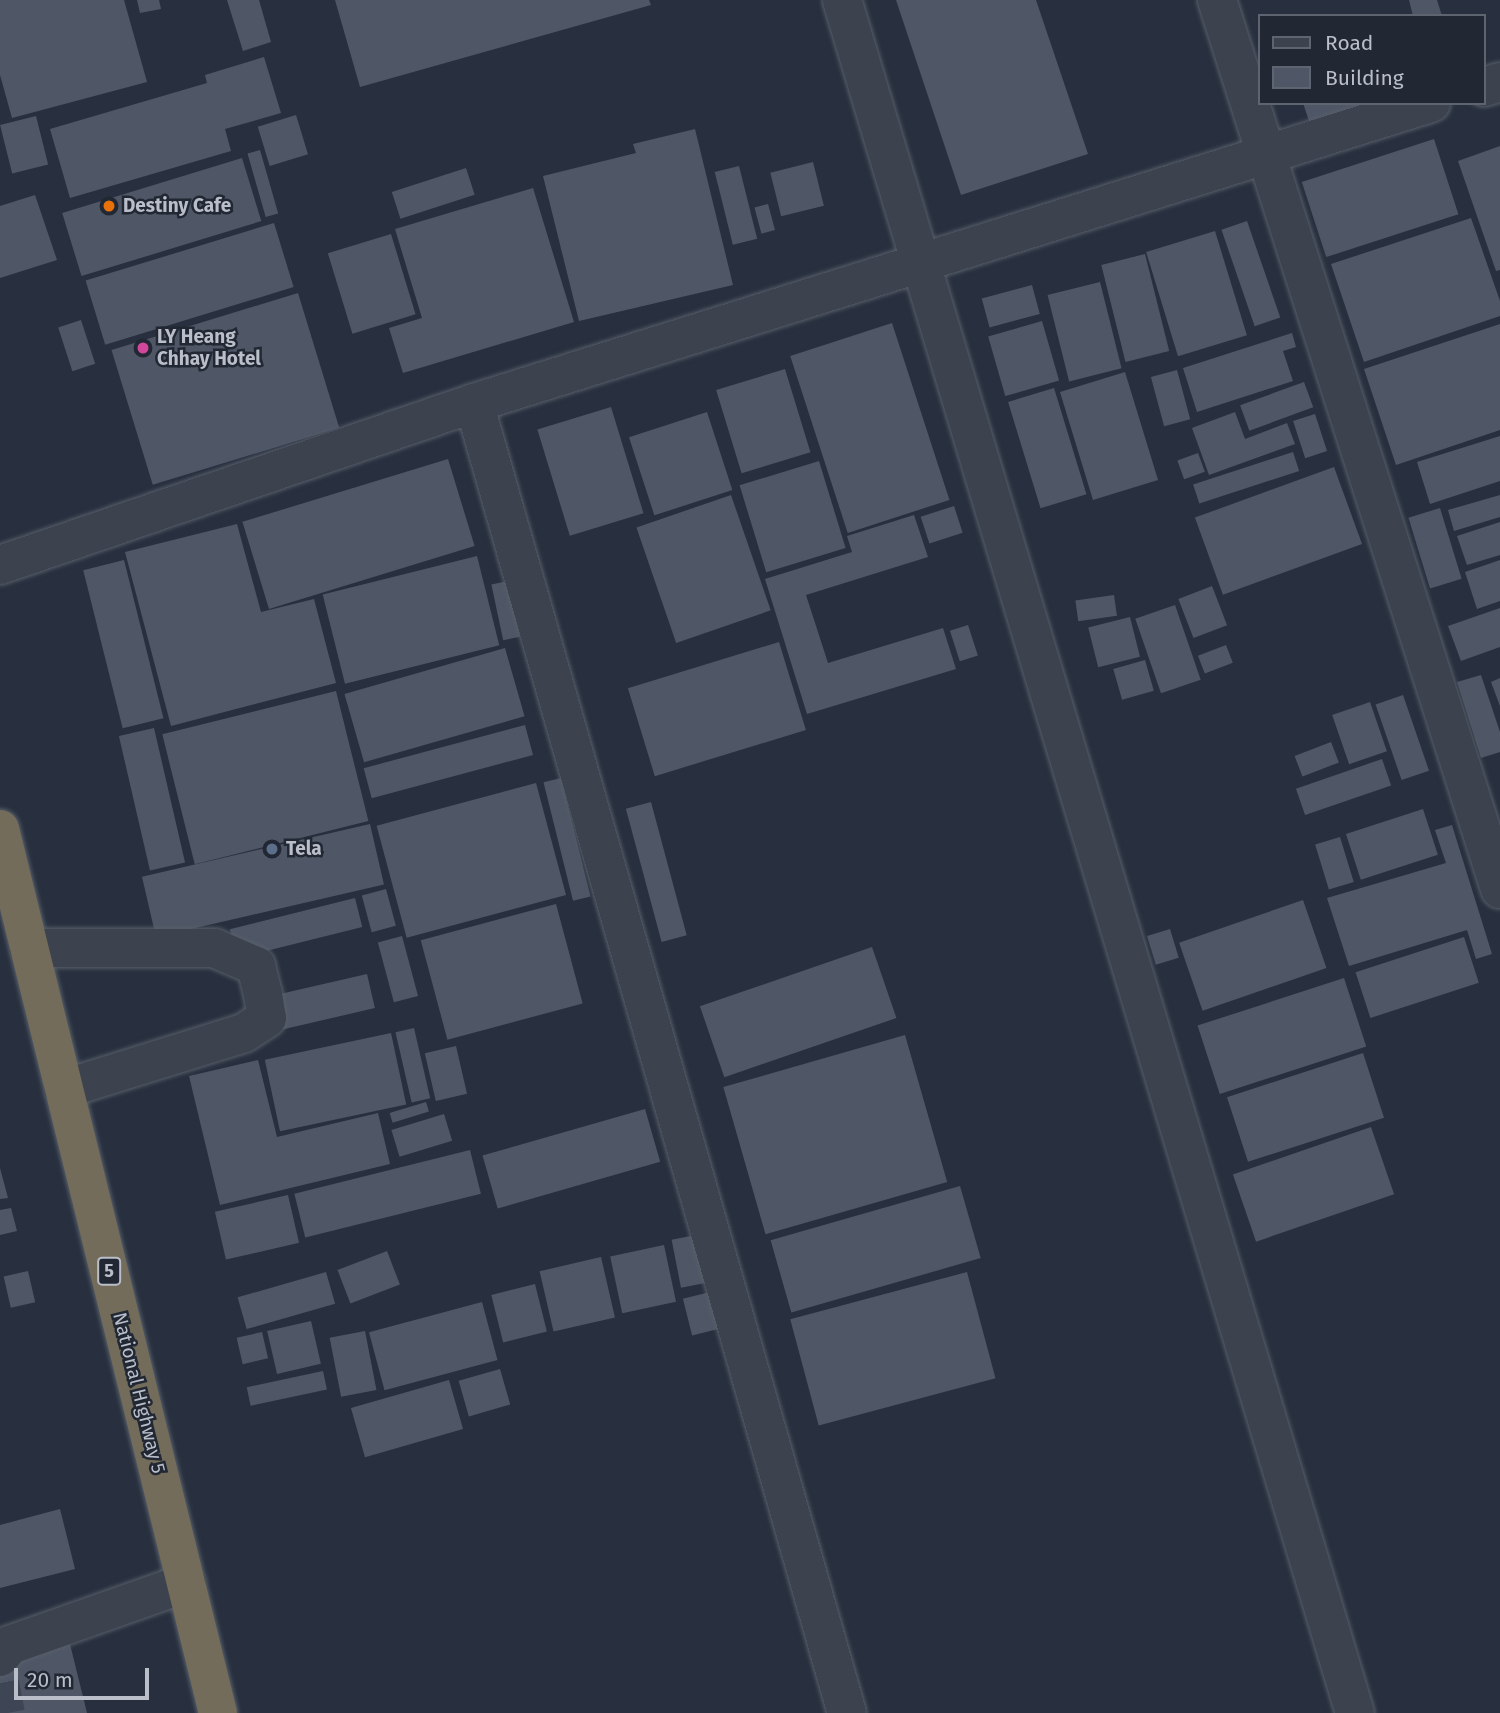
<!DOCTYPE html>
<html>
<head>
<meta charset="utf-8">
<style>
  body { margin:0 }
  #map { position:relative; width:1500px; height:1713px; overflow:hidden; background:#28303f; font-family:"Fira Sans",sans-serif }
  div>[style] { position:absolute }
  .building>* { inset:0; background:#4f5767; transform-origin:0 0 }
  .minor-tunnel>* { height:38px; margin-top:-19px; transform-origin:0; background:repeating-linear-gradient(90deg,#3e4554 0 38px,transparent 0 57px) }
  .roads { filter:drop-shadow(0 0 2px #575e69) drop-shadow(0 0 2px #575e69) }
  .minor>* { height:38px; margin:-19px; padding:0 19px; transform-origin:19px; border-radius:19px; background:#3c434f }
  .highway>* { height:38px; margin:-19px; padding:0 19px; transform-origin:19px; border-radius:19px; background:#746c5a }
  .dots>* { width:19px; height:19px; translate:-50% -50%; box-sizing:border-box; border:4px solid #212834; border-radius:50% }
  span { translate:-50% -50%; white-space:nowrap; text-align:center; line-height:1.15; -webkit-text-stroke:5px #212834; paint-order:stroke }
  .shield-label span { padding:2px 5px; background:#212834; border:2px solid; border-radius:5px; -webkit-text-stroke-width:0 }
  .shield-label { font-size:18px; color:#b9bec9; font-weight:700 }
  .poi-label { font-size:19px; color:#b9bec9; font-weight:700 }
  .left { translate:0 -50%; text-align:left }
  .street-label { font-size:19px; color:#b9bec9 }
  .legend { position:absolute; left:1258px; top:14px; width:228px; height:91px; box-sizing:border-box; background:#212834; border:2px solid #5e6470; margin:0; padding:9px 12px; list-style:none; font-size:21px; color:#b9bec9 }
  .legend li { display:flex; align-items:center; gap:14px; height:35px }
  .legend b { width:35px; border:2px solid #5e6470 }
  .scale { position:absolute; left:14px; top:1668px; width:135px; height:32px; box-sizing:border-box; border:4px solid #b9bec9; border-top:0; padding-left:9px; font-size:21px; line-height:24px; white-space:nowrap; color:#b9bec9; -webkit-text-stroke:5px #212834; paint-order:stroke }
</style>
</head>
<body>
<div id="map">
  <div class="building">
    <i style="clip-path:polygon(0 0,124px 0,147px 82px,12px 118px,0 75px)"></i>
    <i style="clip-path:polygon(137px 0,159px 0,161px 9px,140px 13px)"></i>
    <i style="clip-path:polygon(227px 0,259px 0,271px 42px,243px 51px)"></i>
    <i style="clip-path:polygon(335px 0,649px 0,651px 5px,360px 87px)"></i>
    <i style="clip-path:polygon(896px 0,1036px 0,1088px 154px,961px 195px)"></i>
    <i style="clip-path:polygon(1409px 0,1437px 0,1442px 16px,1413px 16px)"></i>
    <i style="clip-path:polygon(264px 57px,281px 113px,225px 129px,231px 151px,70px 198px,50px 129px,207px 83px,205px 75px)"></i>
    <i style="clip-path:polygon(1303px 103px,1365px 103px,1365px 104px,1309px 121px)"></i>
    <i style="left:296px;top:115px;width:41px;height:40px;rotate:73deg"></i>
    <i style="left:36px;top:116px;width:50px;height:37px;rotate:76deg"></i>
    <i style="clip-path:polygon(695px 129px,733px 285px,579px 321px,543px 176px,636px 153px,633px 144px)"></i>
    <i style="left:1434px;top:139px;width:79px;height:139px;rotate:72deg"></i>
    <i style="clip-path:polygon(1500px 146px,1500px 270px,1496px 271px,1458px 161px)"></i>
    <i style="left:260px;top:150px;width:66px;height:13px;rotate:74deg"></i>
    <i style="left:242px;top:158px;width:66px;height:188px;rotate:73deg"></i>
    <i style="left:813px;top:162px;width:45px;height:44px;rotate:76deg"></i>
    <i style="left:739px;top:166px;width:75px;height:25px;rotate:76deg"></i>
    <i style="left:466px;top:168px;width:28px;height:78px;rotate:72deg"></i>
    <i style="clip-path:polygon(533px 188px,574px 322px,403px 373px,389px 328px,422px 318px,395px 229px)"></i>
    <i style="clip-path:polygon(35px 195px,57px 260px,0 278px,0 206px)"></i>
    <i style="left:768px;top:204px;width:27px;height:14px;rotate:75deg"></i>
    <i style="clip-path:polygon(1471px 218px,1500px 301px,1500px 316px,1364px 362px,1331px 264px)"></i>
    <i style="left:1247px;top:221px;width:102px;height:27px;rotate:71deg"></i>
    <i style="left:274px;top:223px;width:67px;height:197px;rotate:73deg"></i>
    <i style="left:1215px;top:231px;width:109px;height:72px;rotate:73deg"></i>
    <i style="left:391px;top:234px;width:84px;height:66px;rotate:73deg"></i>
    <i style="left:1145px;top:254px;width:100px;height:45px;rotate:76deg"></i>
    <i style="left:1100px;top:282px;width:89px;height:54px;rotate:76deg"></i>
    <i style="left:1032px;top:285px;width:30px;height:52px;rotate:75deg"></i>
    <i style="left:298px;top:293px;width:141px;height:195px;rotate:73deg"></i>
    <i style="left:81px;top:320px;width:46px;height:24px;rotate:72deg"></i>
    <i style="left:1042px;top:321px;width:62px;height:56px;rotate:74deg"></i>
    <i style="left:892px;top:323px;width:186px;height:107px;rotate:72deg"></i>
    <i style="clip-path:polygon(1500px 324px,1500px 430px,1396px 465px,1364px 369px)"></i>
    <i style="clip-path:polygon(1292px 333px,1296px 347px,1283px 351px,1293px 381px,1197px 412px,1183px 368px)"></i>
    <i style="left:785px;top:369px;width:87px;height:72px;rotate:73deg"></i>
    <i style="left:1177px;top:370px;width:51px;height:27px;rotate:75deg"></i>
    <i style="left:1125px;top:372px;width:113px;height:68px;rotate:73deg"></i>
    <i style="left:1304px;top:382px;width:27px;height:68px;rotate:70deg"></i>
    <i style="left:1054px;top:388px;width:111px;height:48px;rotate:73deg"></i>
    <i style="left:611px;top:407px;width:111px;height:77px;rotate:73deg"></i>
    <i style="left:707px;top:412px;width:82px;height:82px;rotate:72deg"></i>
    <i style="clip-path:polygon(1235px 412px,1245px 439px,1287px 423px,1295px 444px,1209px 475px,1192px 428px)"></i>
    <i style="left:1315px;top:414px;width:39px;height:23px;rotate:72deg"></i>
    <i style="clip-path:polygon(1500px 436px,1500px 481px,1430px 504px,1417px 462px)"></i>
    <i style="left:1293px;top:452px;width:20px;height:105px;rotate:72deg"></i>
    <i style="left:1198px;top:453px;width:20px;height:22px;rotate:70deg"></i>
    <i style="left:448px;top:459px;width:91px;height:215px;rotate:73deg"></i>
    <i style="left:819px;top:461px;width:91px;height:83px;rotate:73deg"></i>
    <i style="left:1334px;top:467px;width:82px;height:148px;rotate:70deg"></i>
    <i style="left:731px;top:495px;width:122px;height:100px;rotate:71deg"></i>
    <i style="clip-path:polygon(1500px 495px,1500px 517px,1454px 531px,1448px 510px)"></i>
    <i style="left:954px;top:506px;width:28px;height:35px;rotate:72deg"></i>
    <i style="left:1440px;top:508px;width:74px;height:33px;rotate:73deg"></i>
    <i style="clip-path:polygon(914px 515px,928px 557px,806px 595px,828px 663px,943px 628px,956px 669px,807px 714px,765px 579px,852px 552px,847px 536px)"></i>
    <i style="clip-path:polygon(1500px 522px,1500px 555px,1467px 565px,1457px 536px)"></i>
    <i style="clip-path:polygon(237px 524px,261px 612px,314px 599px,336px 683px,171px 726px,125px 552px)"></i>
    <i style="left:477px;top:556px;width:92px;height:159px;rotate:76deg"></i>
    <i style="left:124px;top:560px;width:163px;height:42px;rotate:76deg"></i>
    <i style="clip-path:polygon(1500px 560px,1500px 601px,1477px 609px,1465px 572px)"></i>
    <i style="left:508px;top:581px;width:57px;height:17px;rotate:78deg"></i>
    <i style="left:1212px;top:586px;width:42px;height:36px;rotate:69deg"></i>
    <i style="left:1114px;top:595px;width:21px;height:39px;rotate:82deg"></i>
    <i style="left:1175px;top:605px;width:79px;height:42px;rotate:71deg"></i>
    <i style="clip-path:polygon(1500px 608px,1500px 647px,1461px 661px,1448px 626px)"></i>
    <i style="left:1130px;top:617px;width:41px;height:43px;rotate:76deg"></i>
    <i style="left:968px;top:625px;width:32px;height:19px;rotate:72deg"></i>
    <i style="left:779px;top:642px;width:92px;height:158px;rotate:73deg"></i>
    <i style="left:1226px;top:645px;width:19px;height:30px;rotate:69deg"></i>
    <i style="left:505px;top:648px;width:71px;height:167px;rotate:74deg"></i>
    <i style="left:1145px;top:660px;width:32px;height:33px;rotate:74deg"></i>
    <i style="clip-path:polygon(1481px 675px,1500px 732px,1500px 752px,1481px 758px,1457px 682px)"></i>
    <i style="clip-path:polygon(1500px 678px,1500px 706px,1491px 682px)"></i>
    <i style="left:336px;top:691px;width:134px;height:179px;rotate:76deg"></i>
    <i style="left:1403px;top:695px;width:80px;height:29px;rotate:71deg"></i>
    <i style="left:1370px;top:702px;width:52px;height:40px;rotate:71deg"></i>
    <i style="left:525px;top:725px;width:31px;height:167px;rotate:75deg"></i>
    <i style="left:154px;top:728px;width:138px;height:36px;rotate:77deg"></i>
    <i style="left:1331px;top:742px;width:22px;height:39px;rotate:69deg"></i>
    <i style="left:1382px;top:759px;width:28px;height:91px;rotate:71deg"></i>
    <i style="left:561px;top:778px;width:122px;height:18px;rotate:76deg"></i>
    <i style="left:536px;top:783px;width:116px;height:165px;rotate:75deg"></i>
    <i style="left:651px;top:802px;width:138px;height:26px;rotate:75deg"></i>
    <i style="left:1423px;top:809px;width:48px;height:81px;rotate:72deg"></i>
    <i style="left:370px;top:824px;width:62px;height:234px;rotate:77deg"></i>
    <i style="clip-path:polygon(1452px 825px,1492px 954px,1476px 959px,1467px 930px,1349px 966px,1327px 898px,1446px 863px,1435px 830px)"></i>
    <i style="left:1340px;top:837px;width:47px;height:26px;rotate:73deg"></i>
    <i style="left:386px;top:889px;width:38px;height:25px;rotate:75deg"></i>
    <i style="left:355px;top:898px;width:30px;height:129px;rotate:76deg"></i>
    <i style="left:1303px;top:900px;width:72px;height:131px;rotate:71deg"></i>
    <i style="left:556px;top:904px;width:103px;height:140px;rotate:75deg"></i>
    <i style="left:1170px;top:929px;width:30px;height:24px;rotate:73deg"></i>
    <i style="left:402px;top:936px;width:62px;height:25px;rotate:75deg"></i>
    <i style="left:1464px;top:937px;width:48px;height:114px;rotate:72deg"></i>
    <i style="left:872px;top:947px;width:75px;height:182px;rotate:71deg"></i>
    <i style="left:367px;top:974px;width:35px;height:115px;rotate:77deg"></i>
    <i style="left:1344px;top:978px;width:72px;height:154px;rotate:72deg"></i>
    <i style="left:414px;top:1028px;width:72px;height:19px;rotate:77deg"></i>
    <i style="left:391px;top:1033px;width:73px;height:129px;rotate:78deg"></i>
    <i style="left:905px;top:1035px;width:153px;height:189px;rotate:74deg"></i>
    <i style="left:456px;top:1046px;width:49px;height:32px;rotate:77deg"></i>
    <i style="left:1363px;top:1053px;width:68px;height:143px;rotate:72deg"></i>
    <i style="clip-path:polygon(258px 1060px,277px 1137px,378px 1113px,390px 1164px,220px 1205px,189px 1076px)"></i>
    <i style="left:426px;top:1102px;width:10px;height:38px;rotate:73deg"></i>
    <i style="left:645px;top:1109px;width:55px;height:169px;rotate:74deg"></i>
    <i style="left:444px;top:1114px;width:28px;height:55px;rotate:73deg"></i>
    <i style="left:1371px;top:1127px;width:71px;height:146px;rotate:71deg"></i>
    <i style="left:470px;top:1150px;width:45px;height:181px;rotate:76deg"></i>
    <i style="clip-path:polygon(0 1168px,8px 1198px,0 1199px)"></i>
    <i style="left:960px;top:1186px;width:75px;height:197px;rotate:74deg"></i>
    <i style="left:288px;top:1195px;width:49px;height:75px;rotate:77deg"></i>
    <i style="clip-path:polygon(11px 1208px,17px 1231px,0 1235px,0 1210px)"></i>
    <i style="left:706px;top:1233px;width:49px;height:35px;rotate:79deg"></i>
    <i style="left:664px;top:1245px;width:58px;height:55px;rotate:78deg"></i>
    <i style="left:387px;top:1251px;width:36px;height:53px;rotate:69deg"></i>
    <i style="left:601px;top:1257px;width:62px;height:63px;rotate:77deg"></i>
    <i style="left:28px;top:1271px;width:32px;height:25px;rotate:77deg"></i>
    <i style="left:326px;top:1272px;width:33px;height:92px;rotate:74deg"></i>
    <i style="left:967px;top:1272px;width:110px;height:183px;rotate:75deg"></i>
    <i style="left:535px;top:1284px;width:49px;height:45px;rotate:76deg"></i>
    <i style="left:714px;top:1291px;width:38px;height:32px;rotate:76deg"></i>
    <i style="left:482px;top:1302px;width:60px;height:117px;rotate:75deg"></i>
    <i style="left:311px;top:1321px;width:44px;height:45px;rotate:77deg"></i>
    <i style="left:365px;top:1331px;width:60px;height:36px;rotate:79deg"></i>
    <i style="left:262px;top:1332px;width:27px;height:26px;rotate:77deg"></i>
    <i style="left:500px;top:1369px;width:37px;height:43px;rotate:74deg"></i>
    <i style="left:323px;top:1371px;width:19px;height:78px;rotate:78deg"></i>
    <i style="left:449px;top:1380px;width:51px;height:102px;rotate:74deg"></i>
    <i style="clip-path:polygon(60px 1509px,75px 1569px,0 1588px,0 1525px)"></i>
    <i style="clip-path:polygon(70px 1644px,87px 1713px,0 1713px,0 1662px)"></i>
  </div>
  <div class="minor-tunnel">
    <i style="left:0;top:1683px;width:31px;rotate:79deg"></i>
  </div>
  <div class="roads">
    <div class="minor">
      <i style="left:842px;top:0;width:1788px;rotate:73.33deg"></i>
      <i style="left:1217px;top:0;width:933px;rotate:72.34deg"></i>
      <i style="left:1484px;top:87px;width:17px;rotate:-17deg"></i>
      <i style="left:474px;top:403px;width:1362px;rotate:74.11deg"></i>
      <i style="left:0;top:565px;width:501px;rotate:-18.87deg"></i>
      <i style="left:474px;top:403px;width:1003px;rotate:-17.41deg"></i>
      <i style="left:29px;top:948px;width:185px"></i>
      <i style="left:214px;top:948px;width:46px;rotate:23.2deg"></i>
      <i style="left:256px;top:966px;width:29px;rotate:76deg"></i>
      <i style="left:263px;top:994px;width:24px;rotate:81deg"></i>
      <i style="left:267px;top:1018px;width:27px;rotate:147deg"></i>
      <i style="left:244px;top:1033px;width:189px;rotate:162.7deg"></i>
      <i style="left:0;top:1657px;width:16px;rotate:-50deg"></i>
      <i style="left:10px;top:1645px;width:187px;rotate:-19.4deg"></i>
    </div>
    <div class="highway">
      <i style="left:0;top:829px;width:910px;rotate:76.15deg"></i>
    </div>
  </div>
  <div class="dots">
    <i style="left:109px;top:206px;background:#e8710a"></i>
    <i style="left:143px;top:348px;background:#d1479c"></i>
    <i style="left:272px;top:849px;background:#5c6f8a"></i>
  </div>
  <div class="shield-label">
    <span style="left:109px;top:1271px">5</span>
  </div>
  <div class="poi-label">
    <span class="left" style="left:123px;top:206px">Destiny Cafe</span>
    <span class="left" style="left:157px;top:348px">LY Heang<br>Chhay Hotel</span>
    <span class="left" style="left:286px;top:849px">Tela</span>
  </div>
  <div class="street-label">
    <span style="left:139px;top:1393px;rotate:76deg">National Highway 5</span>
  </div>
  <ul class="legend">
  <li><b style="height:9px;background:#3c434f"></b>Road</li>
  <li><b style="height:19px;background:#4f5767"></b>Building</li>
  </ul>
  <div class="scale">20 m</div>
</div>
</body>
</html>
